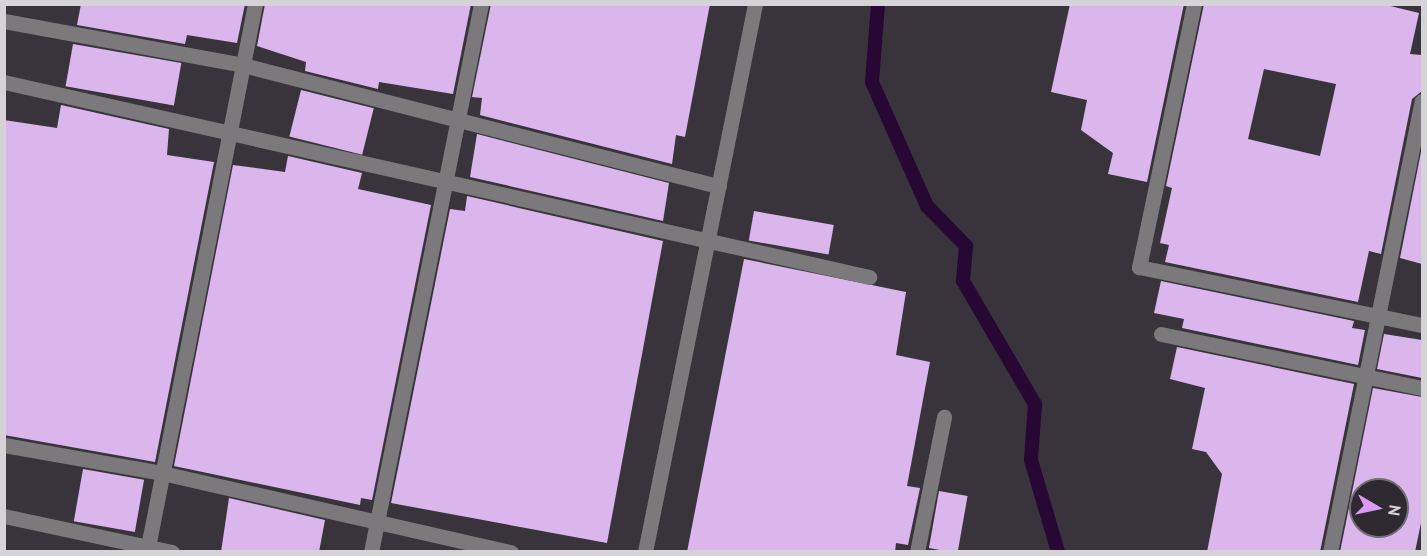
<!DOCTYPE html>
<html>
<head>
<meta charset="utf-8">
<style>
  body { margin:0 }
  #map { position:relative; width:1427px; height:556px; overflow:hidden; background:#39343b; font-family:"PT Sans",sans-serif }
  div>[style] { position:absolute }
  .stream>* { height:14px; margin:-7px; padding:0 7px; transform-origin:7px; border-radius:7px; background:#270733 }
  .building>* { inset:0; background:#dbb6ec; transform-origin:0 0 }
  .minor>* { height:15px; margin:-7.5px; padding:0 7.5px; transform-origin:7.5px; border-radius:7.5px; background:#7c797d }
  span { translate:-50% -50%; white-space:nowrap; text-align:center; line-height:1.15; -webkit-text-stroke:6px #2f2a31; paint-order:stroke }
  .frame { position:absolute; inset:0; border:6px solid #d6d3d8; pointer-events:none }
  .north { position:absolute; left:1349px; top:478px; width:60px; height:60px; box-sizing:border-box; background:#2f2a31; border:2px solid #726e74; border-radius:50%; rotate:99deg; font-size:16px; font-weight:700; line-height:24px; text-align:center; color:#d6d3d8 }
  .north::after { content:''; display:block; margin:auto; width:21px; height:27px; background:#da9af6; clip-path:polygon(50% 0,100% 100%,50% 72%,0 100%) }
</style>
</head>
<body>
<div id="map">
  <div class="stream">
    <i style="left:878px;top:4px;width:78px;rotate:94.4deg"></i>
    <i style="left:872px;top:82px;width:136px;rotate:66.1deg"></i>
    <i style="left:927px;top:206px;width:56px;rotate:45.7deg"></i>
    <i style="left:966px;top:246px;width:35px;rotate:95deg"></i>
    <i style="left:963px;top:281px;width:143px;rotate:59.7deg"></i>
    <i style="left:1035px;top:404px;width:56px;rotate:94.1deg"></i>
    <i style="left:1031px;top:460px;width:96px;rotate:73.6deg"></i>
  </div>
  <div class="building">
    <i style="clip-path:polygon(81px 4px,245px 4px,237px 43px,187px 35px,185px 44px,77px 25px)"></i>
    <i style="clip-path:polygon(265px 4px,471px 4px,453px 94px,379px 82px,378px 89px,305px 71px,306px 62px,257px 46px)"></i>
    <i style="clip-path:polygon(491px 4px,710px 4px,685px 137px,676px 135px,672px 164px,480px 115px,482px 98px,472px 97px)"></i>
    <i style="clip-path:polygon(1070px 4px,1184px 4px,1147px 182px,1108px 174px,1113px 153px,1081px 130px,1087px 100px,1051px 92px)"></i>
    <i style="clip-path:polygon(evenodd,1204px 4px,1382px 4px,1419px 13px,1410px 54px,1422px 55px,1422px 91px,1412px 99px,1381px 254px,1369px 251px,1358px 302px,1165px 262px,1169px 245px,1160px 243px,1172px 188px,1166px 186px,1204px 4px,1264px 69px,1336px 84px,1320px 156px,1248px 139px,1264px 69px)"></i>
    <i style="left:73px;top:44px;width:110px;height:43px;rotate:10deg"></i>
    <i style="left:301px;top:90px;width:75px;height:48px;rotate:14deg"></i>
    <i style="clip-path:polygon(61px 105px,169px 129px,167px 155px,214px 162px,155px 462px,4px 435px,4px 120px,57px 128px)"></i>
    <i style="clip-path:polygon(477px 134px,669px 183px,663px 221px,470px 177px)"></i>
    <i style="clip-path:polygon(1422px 147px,1422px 264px,1400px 258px)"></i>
    <i style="clip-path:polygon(288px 156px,362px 173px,358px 189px,431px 205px,372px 500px,361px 498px,360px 505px,174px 466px,233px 165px,285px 172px)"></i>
    <i style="clip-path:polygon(467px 196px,663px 241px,607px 543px,391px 503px,450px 209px,465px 211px)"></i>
    <i style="left:754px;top:211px;width:81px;height:30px;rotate:10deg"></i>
    <i style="clip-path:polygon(744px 259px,906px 292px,896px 355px,930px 362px,907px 486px,920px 488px,908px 545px,896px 543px,895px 552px,687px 552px)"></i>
    <i style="clip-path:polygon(1161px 281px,1354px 321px,1352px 328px,1365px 330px,1358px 365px,1182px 328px,1184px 319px,1154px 313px)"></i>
    <i style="clip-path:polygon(1384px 334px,1422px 340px,1422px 378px,1377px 369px)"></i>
    <i style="clip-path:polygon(1177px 347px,1354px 384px,1320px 552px,1207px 552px,1222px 474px,1206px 452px,1192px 449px,1205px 388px,1170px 379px)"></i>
    <i style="clip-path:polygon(evenodd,1373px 388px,1422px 397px,1422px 518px,1415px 552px,1340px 552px,1373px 388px,1361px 490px,1397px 490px,1397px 526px,1361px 526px,1361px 490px)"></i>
    <i style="left:83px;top:469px;width:62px;height:53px;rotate:10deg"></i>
    <i style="left:939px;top:491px;width:29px;height:58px;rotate:10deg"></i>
    <i style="clip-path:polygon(229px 498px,325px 520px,319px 552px,221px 552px)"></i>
  </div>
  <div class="minor">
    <i style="left:1194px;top:4px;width:269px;rotate:101.8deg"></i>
    <i style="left:1139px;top:267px;width:289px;rotate:11.6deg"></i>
    <i style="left:4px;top:21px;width:243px;rotate:10.4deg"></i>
    <i style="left:243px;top:65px;width:491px;rotate:14.3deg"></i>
    <i style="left:4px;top:82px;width:887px;rotate:12.7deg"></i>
    <i style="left:1161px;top:334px;width:267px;rotate:11.7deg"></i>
    <i style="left:4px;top:445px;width:160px;rotate:10deg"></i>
    <i style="left:162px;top:473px;width:358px;rotate:12.8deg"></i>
    <i style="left:4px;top:516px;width:172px;rotate:12.1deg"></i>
    <i style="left:147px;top:552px;width:559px;rotate:-78.85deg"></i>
    <i style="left:371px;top:552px;width:559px;rotate:-78.65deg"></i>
    <i style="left:645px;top:552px;width:559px;rotate:-78.65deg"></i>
    <i style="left:917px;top:552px;width:138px;rotate:-78.7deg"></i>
    <i style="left:1330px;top:552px;width:460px;rotate:-78.5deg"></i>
  </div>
  <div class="frame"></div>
  <div class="north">N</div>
</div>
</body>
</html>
